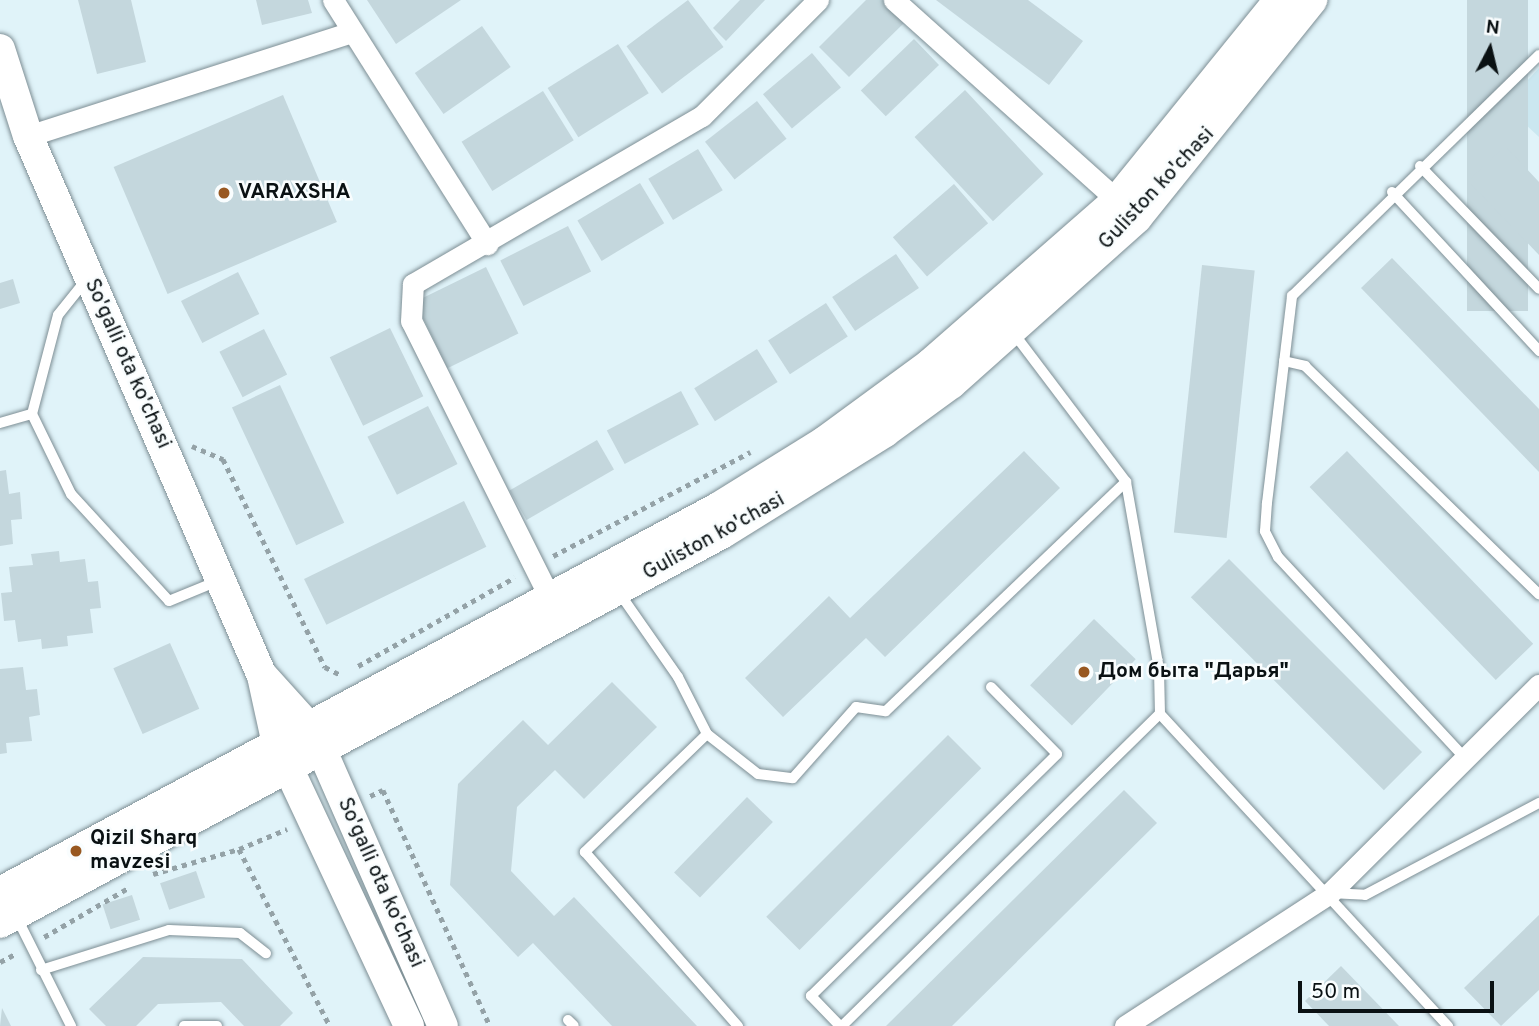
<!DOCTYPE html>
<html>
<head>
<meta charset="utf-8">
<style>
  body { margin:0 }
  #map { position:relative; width:1539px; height:1026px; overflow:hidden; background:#e0f3f9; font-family:Overpass,sans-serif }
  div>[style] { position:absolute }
  .built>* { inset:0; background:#cbe7f0 }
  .building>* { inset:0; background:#c4d7dd; transform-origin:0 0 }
  .path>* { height:4.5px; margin-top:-2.25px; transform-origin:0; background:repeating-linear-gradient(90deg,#94a2a7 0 5px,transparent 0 10px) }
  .roads { filter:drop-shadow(0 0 2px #7d8e94) drop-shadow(0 0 2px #7d8e94) }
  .lane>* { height:10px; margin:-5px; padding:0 5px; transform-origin:5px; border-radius:5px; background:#fff }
  .street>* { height:21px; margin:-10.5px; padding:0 10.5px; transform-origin:10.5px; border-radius:10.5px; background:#fff }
  .secondary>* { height:30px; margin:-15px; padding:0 15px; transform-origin:15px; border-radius:15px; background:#fff }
  .dots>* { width:19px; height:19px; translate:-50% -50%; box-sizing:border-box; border:4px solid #f9fdfe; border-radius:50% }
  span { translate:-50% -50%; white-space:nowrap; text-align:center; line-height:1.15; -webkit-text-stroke:5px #f9fdfe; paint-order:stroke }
  .street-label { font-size:21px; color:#0a1113 }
  .poi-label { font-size:21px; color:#0a1113; font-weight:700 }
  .left { translate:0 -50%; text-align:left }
  .north { position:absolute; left:1455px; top:14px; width:70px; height:70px; -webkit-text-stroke:5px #f9fdfe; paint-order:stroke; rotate:7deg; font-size:19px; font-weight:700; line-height:28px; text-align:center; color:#0a1113 }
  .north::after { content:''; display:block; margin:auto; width:24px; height:32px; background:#0a1113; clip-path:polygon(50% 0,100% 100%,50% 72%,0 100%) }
  .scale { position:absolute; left:1298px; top:981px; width:196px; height:32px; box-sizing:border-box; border:4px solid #0a1113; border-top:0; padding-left:9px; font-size:21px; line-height:24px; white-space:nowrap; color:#0a1113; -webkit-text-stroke:5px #f9fdfe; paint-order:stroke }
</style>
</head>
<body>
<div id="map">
  <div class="built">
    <i style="clip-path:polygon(1539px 68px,1539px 137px,1505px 105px)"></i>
  </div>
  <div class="building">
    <i style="clip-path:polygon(78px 0,131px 0,146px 62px,97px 74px)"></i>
    <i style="clip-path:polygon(256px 0,308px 0,312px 13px,262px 25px)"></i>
    <i style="clip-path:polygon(367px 0,461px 0,396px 44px)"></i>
    <i style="left:688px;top:0;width:59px;height:77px;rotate:53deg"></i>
    <i style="clip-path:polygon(740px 0,765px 0,726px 41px,713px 28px)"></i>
    <i style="clip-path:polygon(866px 0,883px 0,905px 22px,849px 77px,819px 47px)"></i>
    <i style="clip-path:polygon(936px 0,1028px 0,1083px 41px,1049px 85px)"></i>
    <i style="left:1467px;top:0;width:61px;height:311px"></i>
    <i style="left:482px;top:26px;width:50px;height:82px;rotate:55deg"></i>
    <i style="left:914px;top:39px;width:36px;height:74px;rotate:46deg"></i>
    <i style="left:618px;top:44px;width:58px;height:83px;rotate:58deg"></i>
    <i style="left:812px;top:53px;width:45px;height:64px;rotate:50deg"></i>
    <i style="left:965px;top:90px;width:115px;height:69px;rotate:47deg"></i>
    <i style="left:543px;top:91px;width:58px;height:96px;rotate:58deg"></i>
    <i style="left:283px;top:95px;width:138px;height:184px;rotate:67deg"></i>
    <i style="left:757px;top:101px;width:48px;height:66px;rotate:52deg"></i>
    <i style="clip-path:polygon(1505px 146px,1539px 182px,1539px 255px,1468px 181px)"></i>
    <i style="left:698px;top:149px;width:48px;height:58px;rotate:59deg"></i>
    <i style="left:640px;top:183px;width:47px;height:73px;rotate:59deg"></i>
    <i style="left:954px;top:184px;width:52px;height:81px;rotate:49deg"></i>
    <i style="left:568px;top:226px;width:51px;height:76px;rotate:63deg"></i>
    <i style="left:896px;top:254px;width:41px;height:77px;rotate:56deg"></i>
    <i style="clip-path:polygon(1392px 258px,1539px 409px,1539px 472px,1361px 288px)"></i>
    <i style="left:1202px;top:265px;width:53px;height:269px;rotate:6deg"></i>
    <i style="left:486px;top:267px;width:74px;height:79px;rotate:64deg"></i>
    <i style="left:238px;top:272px;width:47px;height:64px;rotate:63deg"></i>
    <i style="clip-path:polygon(13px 279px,20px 303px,0 309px,0 283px)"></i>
    <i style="left:826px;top:303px;width:40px;height:69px;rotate:57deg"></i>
    <i style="left:390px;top:328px;width:76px;height:67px;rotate:64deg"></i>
    <i style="left:264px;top:329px;width:51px;height:50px;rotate:63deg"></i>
    <i style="left:757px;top:349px;width:39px;height:74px;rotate:58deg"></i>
    <i style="left:280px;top:385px;width:152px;height:53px;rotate:65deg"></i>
    <i style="left:681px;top:391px;width:38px;height:84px;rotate:62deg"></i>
    <i style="left:428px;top:406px;width:65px;height:68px;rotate:63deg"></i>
    <i style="left:597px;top:440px;width:34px;height:101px;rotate:60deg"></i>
    <i style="clip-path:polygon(1024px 451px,1060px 488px,885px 657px,866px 638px,783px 717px,745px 678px,829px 596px,850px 618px)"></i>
    <i style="left:1347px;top:451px;width:268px;height:52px;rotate:46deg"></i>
    <i style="clip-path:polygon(6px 470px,9px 494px,20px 492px,22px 519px,11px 520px,13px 544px,0 546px,0 471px)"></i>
    <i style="left:464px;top:501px;width:51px;height:178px;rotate:64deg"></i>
    <i style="clip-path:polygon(59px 551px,60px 562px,85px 559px,88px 582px,98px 581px,101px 608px,90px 609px,93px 633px,67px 636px,68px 646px,42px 649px,41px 639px,18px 642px,15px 620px,4px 621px,1px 593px,12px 592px,9px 567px,33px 565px,31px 554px)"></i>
    <i style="left:1229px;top:559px;width:273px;height:54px;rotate:45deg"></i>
    <i style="left:1094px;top:619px;width:58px;height:92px;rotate:44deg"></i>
    <i style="left:170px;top:643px;width:72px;height:62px;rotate:66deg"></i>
    <i style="clip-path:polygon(23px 667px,26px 690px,37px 689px,40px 715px,29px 717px,32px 741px,6px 743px,7px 753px,0 754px,0 669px)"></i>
    <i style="clip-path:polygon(612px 682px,657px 727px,584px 799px,555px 770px,517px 807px,511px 871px,554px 916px,574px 897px,697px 1026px,612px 1026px,533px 943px,518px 957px,450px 885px,458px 784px,523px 720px,548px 745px)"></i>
    <i style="left:948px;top:735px;width:47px;height:257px;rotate:45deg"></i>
    <i style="clip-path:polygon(1124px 790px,1157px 823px,952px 1026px,886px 1026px)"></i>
    <i style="left:747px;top:797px;width:36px;height:105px;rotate:44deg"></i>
    <i style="left:196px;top:871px;width:28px;height:38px;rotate:71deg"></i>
    <i style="left:132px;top:895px;width:26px;height:31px;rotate:72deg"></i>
    <i style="clip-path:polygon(1539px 915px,1539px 990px,1501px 1026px,1464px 988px)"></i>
    <i style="clip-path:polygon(143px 957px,242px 959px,293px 1013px,280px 1026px,244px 1026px,221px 1002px,158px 1004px,136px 1026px,106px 1026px,89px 1009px)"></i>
    <i style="clip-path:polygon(1341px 966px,1399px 1026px,1329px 1026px,1305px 1001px)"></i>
    <i style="clip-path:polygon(2px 1008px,11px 1026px,0 1026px)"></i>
  </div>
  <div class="path">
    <i style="left:192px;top:446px;width:34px;rotate:23deg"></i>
    <i style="left:223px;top:459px;width:232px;rotate:63.9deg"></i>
    <i style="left:325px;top:667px;width:18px;rotate:27deg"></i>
    <i style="left:553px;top:556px;width:223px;rotate:-27.8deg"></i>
    <i style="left:358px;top:666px;width:180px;rotate:-29.5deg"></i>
    <i style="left:370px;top:796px;width:14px;rotate:-25deg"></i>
    <i style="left:383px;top:790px;width:259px;rotate:65.6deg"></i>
    <i style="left:239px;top:849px;width:52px;rotate:-22.6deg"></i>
    <i style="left:153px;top:874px;width:90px;rotate:-16.2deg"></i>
    <i style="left:239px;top:849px;width:199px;rotate:62.8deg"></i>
    <i style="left:44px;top:937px;width:99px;rotate:-30.2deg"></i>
    <i style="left:0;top:962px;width:17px;rotate:-28deg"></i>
  </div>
  <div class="roads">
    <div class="lane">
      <i style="left:1420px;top:166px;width:171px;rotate:45.9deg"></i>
      <i style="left:1392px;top:192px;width:217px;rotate:47.2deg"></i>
      <i style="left:1012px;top:331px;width:189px;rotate:52.9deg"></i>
      <i style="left:1126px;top:482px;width:191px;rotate:80deg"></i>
      <i style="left:1159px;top:670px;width:44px;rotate:88.7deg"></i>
      <i style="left:1284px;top:361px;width:22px;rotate:13deg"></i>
      <i style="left:1305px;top:366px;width:327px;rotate:44.3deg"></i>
      <i style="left:32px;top:414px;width:102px;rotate:-75.3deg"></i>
      <i style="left:58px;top:315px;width:45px;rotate:-51.3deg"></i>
      <i style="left:0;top:423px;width:33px;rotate:-16deg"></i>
      <i style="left:32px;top:414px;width:89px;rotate:64deg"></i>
      <i style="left:71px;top:494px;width:145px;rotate:47.5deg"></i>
      <i style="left:169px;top:601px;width:53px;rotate:-22.2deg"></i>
      <i style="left:618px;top:591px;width:105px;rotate:55.1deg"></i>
      <i style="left:678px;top:677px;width:64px;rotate:63deg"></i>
      <i style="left:707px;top:734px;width:65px;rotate:38.1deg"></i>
      <i style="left:758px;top:774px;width:35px;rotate:7deg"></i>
      <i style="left:793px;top:778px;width:95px;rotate:-48.4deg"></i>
      <i style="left:856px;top:707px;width:30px;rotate:8deg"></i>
      <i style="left:886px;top:711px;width:332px;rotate:-43.7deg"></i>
      <i style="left:707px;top:734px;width:170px;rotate:136deg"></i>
      <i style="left:585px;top:852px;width:232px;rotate:48.7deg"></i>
      <i style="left:1463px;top:756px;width:272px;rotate:-132.9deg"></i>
      <i style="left:1278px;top:557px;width:29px;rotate:-117deg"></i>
      <i style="left:1265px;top:531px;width:28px;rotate:-86deg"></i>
      <i style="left:1267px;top:503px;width:209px;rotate:-83.1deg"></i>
      <i style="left:1292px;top:296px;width:345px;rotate:-44.3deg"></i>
      <i style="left:1330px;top:893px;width:35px;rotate:3deg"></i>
      <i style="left:1365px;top:895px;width:197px;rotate:-27.9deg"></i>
      <i style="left:17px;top:918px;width:121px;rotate:63.4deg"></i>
      <i style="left:41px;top:970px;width:134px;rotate:-17.4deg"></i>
      <i style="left:169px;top:930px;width:71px;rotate:2.4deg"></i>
      <i style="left:240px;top:933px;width:33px;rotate:38deg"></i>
      <i style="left:568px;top:1020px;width:8px;rotate:45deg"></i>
      <i style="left:184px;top:1026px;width:33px"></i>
      <i style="left:840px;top:1026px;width:42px;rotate:-134deg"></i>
      <i style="left:811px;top:996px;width:345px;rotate:-44.5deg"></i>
      <i style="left:1057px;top:754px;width:94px;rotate:-134.6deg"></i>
      <i style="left:842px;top:1026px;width:445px;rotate:-44.5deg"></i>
      <i style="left:1160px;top:714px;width:425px;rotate:47.3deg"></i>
    </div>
    <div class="street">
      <i style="left:333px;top:0;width:289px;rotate:57.7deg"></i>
      <i style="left:894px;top:0;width:313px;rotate:41.9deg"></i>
      <i style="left:28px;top:136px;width:340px;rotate:-17.8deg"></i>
      <i style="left:555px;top:608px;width:321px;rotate:-116.6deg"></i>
      <i style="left:411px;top:321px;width:37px;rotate:-87deg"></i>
      <i style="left:413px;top:284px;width:334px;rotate:-30.2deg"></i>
      <i style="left:702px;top:116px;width:164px;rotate:-45deg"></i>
      <i style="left:1125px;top:1026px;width:244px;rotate:-33deg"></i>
      <i style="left:1330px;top:893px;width:295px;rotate:-44.9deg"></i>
    </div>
    <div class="secondary">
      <i style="left:0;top:49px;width:91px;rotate:72.2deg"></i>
      <i style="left:28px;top:136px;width:589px;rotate:66.57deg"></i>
      <i style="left:262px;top:676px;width:70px;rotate:77.6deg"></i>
      <i style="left:277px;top:744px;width:311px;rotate:64.9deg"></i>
      <i style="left:263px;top:676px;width:70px;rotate:47.9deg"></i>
      <i style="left:310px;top:728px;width:28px;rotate:63deg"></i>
      <i style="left:323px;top:753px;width:298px;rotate:66.3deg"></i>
      <i style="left:0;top:892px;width:813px;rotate:-28.17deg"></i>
      <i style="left:717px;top:508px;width:127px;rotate:-31.8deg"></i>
      <i style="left:825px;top:441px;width:132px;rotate:-36.3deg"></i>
      <i style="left:931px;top:363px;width:247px;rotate:-41.2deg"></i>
      <i style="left:1117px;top:200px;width:257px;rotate:-51deg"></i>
      <i style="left:0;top:923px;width:821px;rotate:-28.34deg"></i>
      <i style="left:723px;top:533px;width:191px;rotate:-31.9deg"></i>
      <i style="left:885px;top:432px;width:82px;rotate:-36deg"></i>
      <i style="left:951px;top:384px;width:249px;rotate:-41.7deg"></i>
      <i style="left:1137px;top:218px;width:280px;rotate:-51.2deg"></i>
    </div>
  </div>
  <div class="dots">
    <i style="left:224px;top:193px;background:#985821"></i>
    <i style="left:1084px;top:672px;background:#985821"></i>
    <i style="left:76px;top:851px;background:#985821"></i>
  </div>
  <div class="street-label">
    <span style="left:1157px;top:189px;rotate:-47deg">Guliston ko'chasi</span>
    <span style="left:127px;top:364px;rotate:66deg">So'galli ota ko'chasi</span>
    <span style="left:714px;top:537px;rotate:-29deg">Guliston ko'chasi</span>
    <span style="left:380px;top:883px;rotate:66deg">So'galli ota ko'chasi</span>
  </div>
  <div class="poi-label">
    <span class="left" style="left:238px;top:193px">VARAXSHA</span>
    <span class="left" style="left:1098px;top:672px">Дом быта "Дарья"</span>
    <span class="left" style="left:90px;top:851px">Qizil Sharq<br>mavzesi</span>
  </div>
  <div class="north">N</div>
  <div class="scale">50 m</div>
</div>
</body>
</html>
